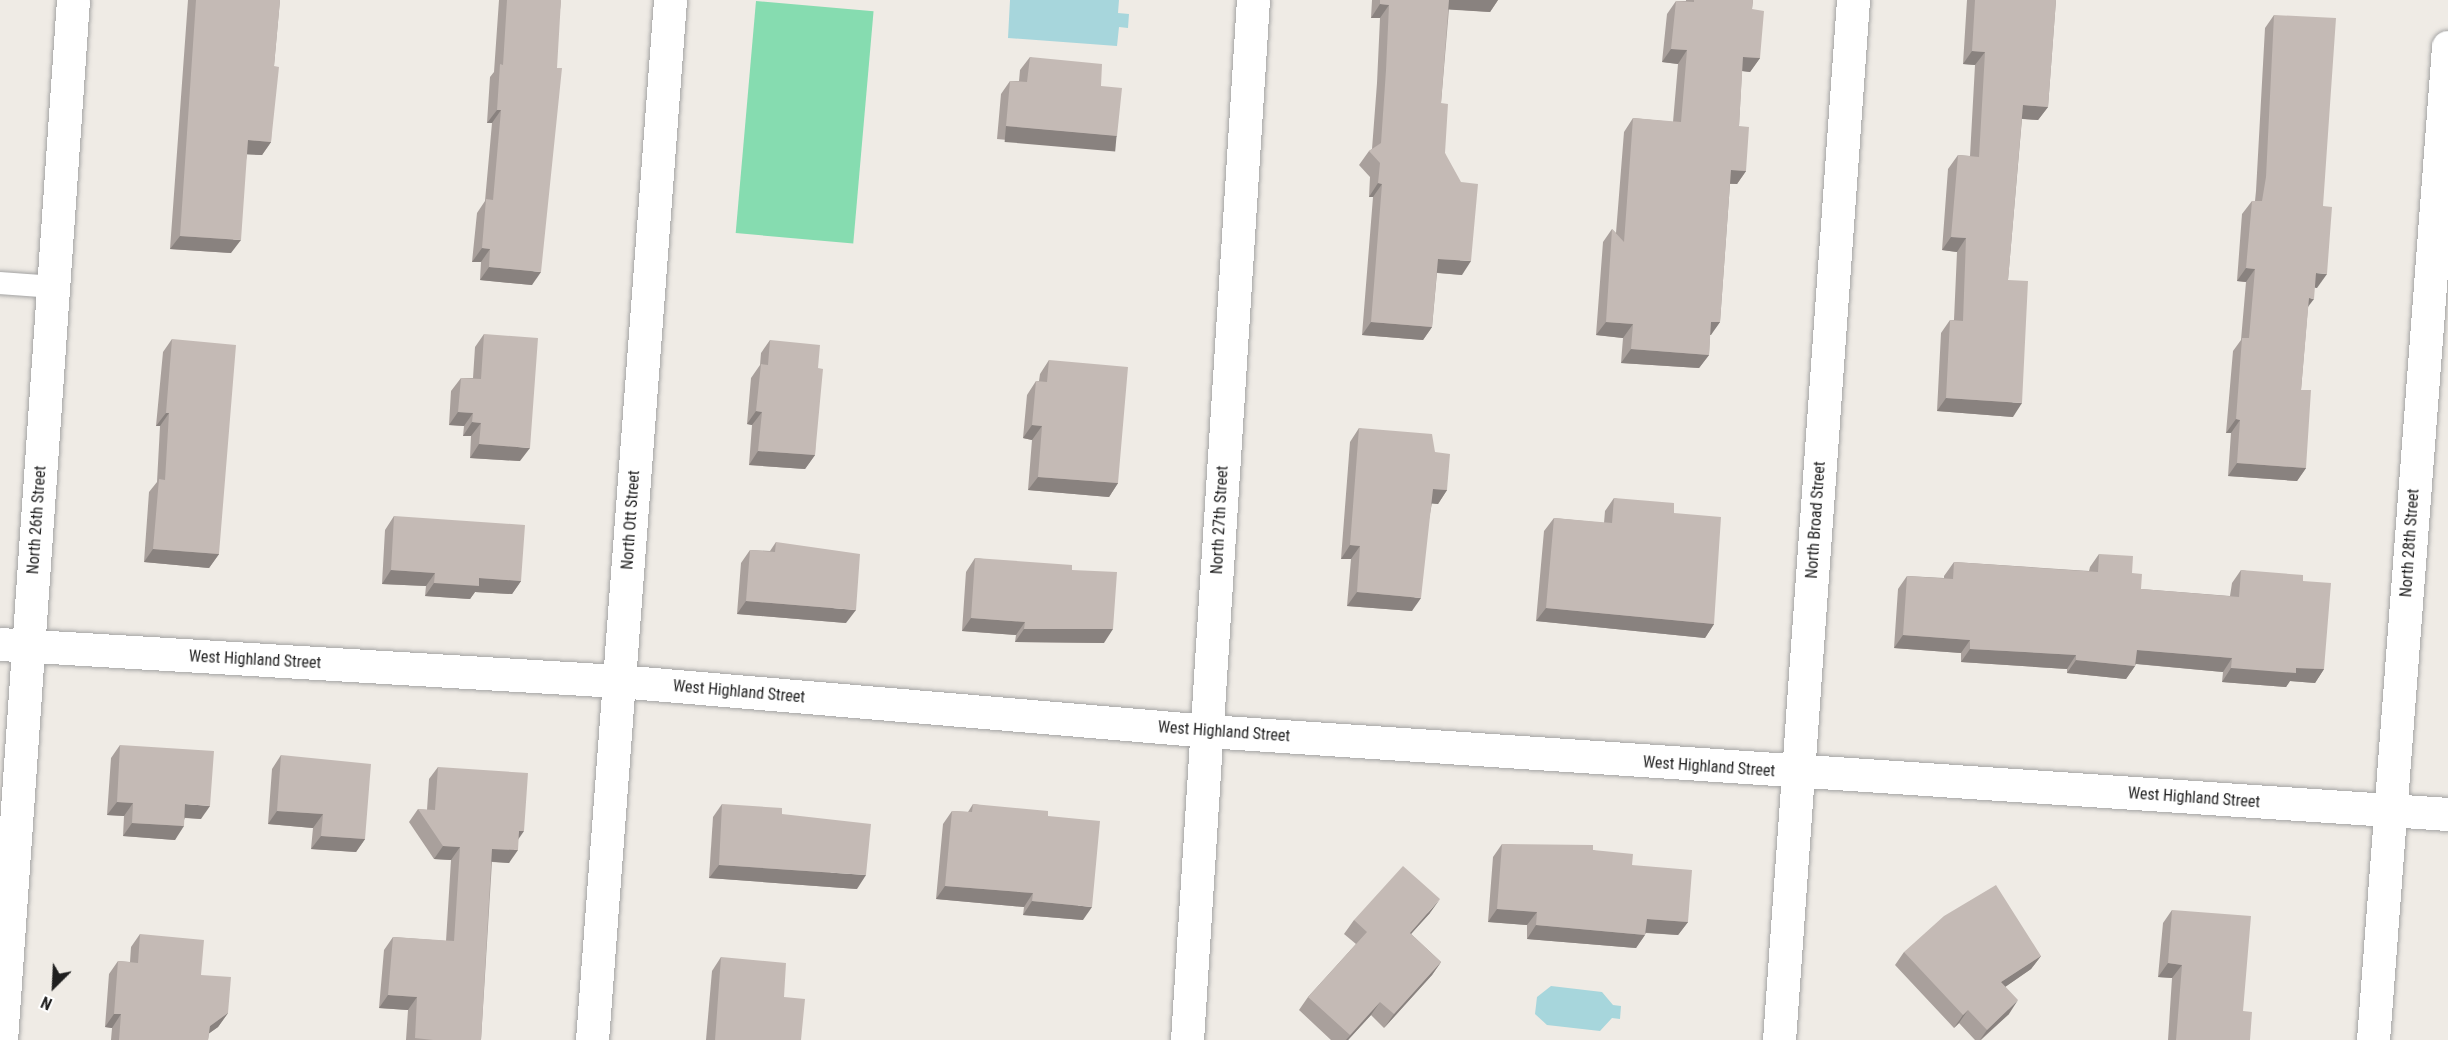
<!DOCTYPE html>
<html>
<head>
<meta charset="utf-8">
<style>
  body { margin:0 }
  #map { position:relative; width:2448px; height:1040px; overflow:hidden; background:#efebe5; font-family:"Roboto Condensed",sans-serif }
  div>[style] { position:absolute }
  .pitch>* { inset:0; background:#86dcb0; transform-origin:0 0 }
  .water>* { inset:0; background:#a7d6dc }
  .roads { filter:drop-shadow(0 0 2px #a3a3a3) drop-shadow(0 0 2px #a3a3a3) }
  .service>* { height:22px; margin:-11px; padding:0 11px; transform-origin:11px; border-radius:11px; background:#fff }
  .minor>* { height:33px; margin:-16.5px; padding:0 16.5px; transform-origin:16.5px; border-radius:16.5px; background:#fff }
  .wall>* { inset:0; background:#a9a09c }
  .shaded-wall>* { inset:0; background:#89827f; transform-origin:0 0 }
  .building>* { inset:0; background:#c4bab5 }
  span { translate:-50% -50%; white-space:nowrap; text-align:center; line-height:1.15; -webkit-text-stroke:4.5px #fff; paint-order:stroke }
  .street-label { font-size:16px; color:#1f1f1f }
  .north { position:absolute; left:24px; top:956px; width:60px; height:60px; -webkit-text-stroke:4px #fff; paint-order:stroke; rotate:204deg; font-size:16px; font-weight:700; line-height:24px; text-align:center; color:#1f1f1f }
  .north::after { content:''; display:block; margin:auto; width:21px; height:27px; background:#1f1f1f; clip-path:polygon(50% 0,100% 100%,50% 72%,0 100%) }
</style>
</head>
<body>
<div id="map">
  <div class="pitch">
    <i style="left:756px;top:1px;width:118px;height:233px;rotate:5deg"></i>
  </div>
  <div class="water">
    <i style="clip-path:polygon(1010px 0,1119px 0,1118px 13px,1129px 14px,1128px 28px,1119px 27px,1117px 46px,1008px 38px)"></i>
    <i style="clip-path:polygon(1551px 986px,1602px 992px,1613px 1005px,1621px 1006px,1620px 1019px,1612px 1018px,1600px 1031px,1547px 1025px,1535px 1014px,1537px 997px)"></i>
  </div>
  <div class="roads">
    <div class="service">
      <i style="left:0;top:283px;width:54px;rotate:4.2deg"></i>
    </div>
    <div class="minor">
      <i style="left:0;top:644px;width:619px;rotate:3.43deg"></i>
      <i style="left:618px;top:681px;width:592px;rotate:4.84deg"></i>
      <i style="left:1208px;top:731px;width:1243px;rotate:3.83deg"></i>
      <i style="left:1px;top:1040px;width:1042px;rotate:-86.04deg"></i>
      <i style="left:592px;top:1040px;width:1043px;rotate:-85.71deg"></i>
      <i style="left:1187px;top:1040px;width:1042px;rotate:-86.37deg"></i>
      <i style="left:1779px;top:1040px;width:1043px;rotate:-85.93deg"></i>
      <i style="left:2373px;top:1040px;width:996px;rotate:-85.68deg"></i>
    </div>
  </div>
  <div class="wall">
    <i style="clip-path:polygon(188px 0,280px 0,274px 66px,271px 142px,262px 155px,247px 154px,231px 253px,170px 249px)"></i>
    <i style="clip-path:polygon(499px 0,561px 0,532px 285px,480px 280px,481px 262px,472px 262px,477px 213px,485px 201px,492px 123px,487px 123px,490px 77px,494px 72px)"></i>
    <i style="clip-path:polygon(1372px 0,1498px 0,1490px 12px,1449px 9px,1441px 103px,1445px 153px,1462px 275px,1437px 273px,1432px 327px,1423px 340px,1362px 335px,1373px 197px,1369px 197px,1370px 177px,1359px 165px,1369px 151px,1372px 149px,1377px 83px,1380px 18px,1371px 18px)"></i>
    <i style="clip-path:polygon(1686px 0,1753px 0,1752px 9px,1760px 58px,1750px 72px,1742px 71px,1739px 126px,1746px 171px,1737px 184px,1730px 184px,1720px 322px,1710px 335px,1709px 355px,1699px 368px,1621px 363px,1623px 338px,1596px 335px,1603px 242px,1612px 229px,1616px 233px,1624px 132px,1633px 118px,1673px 122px,1678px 64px,1662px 62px,1667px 14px,1676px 1px,1686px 1px)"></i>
    <i style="clip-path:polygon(1967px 0,2056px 0,2048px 107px,2038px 120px,2022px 119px,2008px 280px,2013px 417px,1937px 411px,1941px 333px,1950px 320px,1954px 320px,1957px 252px,1942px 250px,1948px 169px,1958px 155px,1970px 156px,1975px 65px,1963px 64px)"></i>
    <i style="clip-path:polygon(2274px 15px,2317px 288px,2314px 287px,2308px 307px,2301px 390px,2306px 468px,2297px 481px,2228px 476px,2231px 433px,2226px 433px,2233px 351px,2241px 340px,2246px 282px,2237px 281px,2242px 214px,2252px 201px,2255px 201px,2256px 191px,2265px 28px)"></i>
    <i style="clip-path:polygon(1030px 57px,1101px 86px,1117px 136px,1108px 149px,997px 139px,1001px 94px,1010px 81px,1019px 81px,1020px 70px)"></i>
    <i style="clip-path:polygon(484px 334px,520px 461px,470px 458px,471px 436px,463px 436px,464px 426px,449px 425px,451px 391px,461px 378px,473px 378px,475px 347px)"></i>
    <i style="clip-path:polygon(172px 339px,219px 554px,209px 568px,144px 562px,149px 492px,157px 482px,160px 426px,156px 426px,163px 352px)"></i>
    <i style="clip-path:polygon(770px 340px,818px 368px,815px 455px,805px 469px,749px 465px,752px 425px,747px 424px,751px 378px,760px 365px,761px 353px)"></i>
    <i style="clip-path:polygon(1049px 360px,1118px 483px,1109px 497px,1028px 490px,1032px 440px,1023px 438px,1027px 395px,1036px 381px,1039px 381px,1040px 374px)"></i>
    <i style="clip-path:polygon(1359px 428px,1435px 452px,1447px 490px,1438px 504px,1432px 503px,1412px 611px,1347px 606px,1351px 559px,1341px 559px,1350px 442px)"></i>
    <i style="clip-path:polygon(1614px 498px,1674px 513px,1714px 624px,1705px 638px,1536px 621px,1544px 531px,1554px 518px,1604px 523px,1605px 511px)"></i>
    <i style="clip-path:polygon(394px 516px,521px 581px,512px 594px,475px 592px,470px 599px,425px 596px,426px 586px,382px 584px,385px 530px)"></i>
    <i style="clip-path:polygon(776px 542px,846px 623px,737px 614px,741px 563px,750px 550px,770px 551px)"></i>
    <i style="clip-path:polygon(2099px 554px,2132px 573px,2141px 589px,2230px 596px,2232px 583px,2241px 570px,2303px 581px,2324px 669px,2315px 683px,2290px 681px,2286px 687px,2222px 682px,2223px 672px,2136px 664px,2135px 666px,2126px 679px,2067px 673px,2067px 669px,1961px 662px,1961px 653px,1894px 648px,1898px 589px,1907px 576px,1944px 578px,1944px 576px,1954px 562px,2089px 571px,2090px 567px)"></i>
    <i style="clip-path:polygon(975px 558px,1072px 570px,1104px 643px,1015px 642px,1016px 635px,962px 631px,966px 572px)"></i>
    <i style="clip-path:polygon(120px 745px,201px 819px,185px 818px,175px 840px,123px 836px,124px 816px,107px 815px,111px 758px)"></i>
    <i style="clip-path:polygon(281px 755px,365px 839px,356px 852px,311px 849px,313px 828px,268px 824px,272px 769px)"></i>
    <i style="clip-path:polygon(438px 767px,518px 840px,509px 863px,492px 862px,481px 1040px,406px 1040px,408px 1010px,379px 1008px,384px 950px,393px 937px,446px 941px,451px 860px,434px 859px,409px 822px,418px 809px,427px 810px,429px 779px)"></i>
    <i style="clip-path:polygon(722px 804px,857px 889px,709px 878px,713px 817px)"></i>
    <i style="clip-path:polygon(973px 804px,1048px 816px,1083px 920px,1023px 915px,1024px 907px,936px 899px,943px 824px,952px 811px,968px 812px)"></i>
    <i style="clip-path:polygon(1502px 844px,1593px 850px,1632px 865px,1688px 922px,1678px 935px,1646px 933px,1636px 948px,1527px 939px,1527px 925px,1488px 922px,1493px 857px)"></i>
    <i style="clip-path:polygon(2172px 910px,2243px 1011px,2250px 1040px,2168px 1040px,2172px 978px,2158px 977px,2163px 923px)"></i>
    <i style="clip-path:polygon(1430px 913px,1411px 934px,1441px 962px,1432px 975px,1384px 1028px,1371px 1015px,1348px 1040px,1331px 1040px,1299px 1010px,1308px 997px,1356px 944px,1344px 934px,1354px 920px)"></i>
    <i style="clip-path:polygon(140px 934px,201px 975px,228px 1013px,218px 1027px,209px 1033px,208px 1040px,111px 1040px,112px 1028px,105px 1027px,109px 974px,118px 961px,130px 962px,131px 947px)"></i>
    <i style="clip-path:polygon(1904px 952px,2041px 956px,2031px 969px,2005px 987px,2009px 1014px,1981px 1040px,1975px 1040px,1959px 1023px,1954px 1028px,1895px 965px)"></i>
    <i style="clip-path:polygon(721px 957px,784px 997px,801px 1040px,706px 1040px,712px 971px)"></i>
  </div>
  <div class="shaded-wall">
    <i style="clip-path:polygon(1446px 0,1498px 0,1490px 12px,1440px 9px)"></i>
    <i style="clip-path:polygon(1380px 4px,1389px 5px,1380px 18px,1371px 18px)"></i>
    <i style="clip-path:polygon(1671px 49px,1687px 50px,1678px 64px,1662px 62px)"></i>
    <i style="clip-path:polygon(1972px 51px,1985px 52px,1975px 65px,1963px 64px)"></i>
    <i style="clip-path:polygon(1743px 57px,1760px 58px,1750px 72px,1734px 70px)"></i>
    <i style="clip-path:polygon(2023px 105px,2048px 107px,2038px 120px,2013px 118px)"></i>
    <i style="clip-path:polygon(497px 110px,501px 110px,492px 123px,487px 123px)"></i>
    <i style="left:1006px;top:126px;width:111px;height:16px;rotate:5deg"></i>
    <i style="clip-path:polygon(248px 140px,271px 142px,262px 155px,238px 154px)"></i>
    <i style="clip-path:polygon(1731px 170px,1746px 171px,1737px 184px,1721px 183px)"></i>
    <i style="clip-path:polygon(1378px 183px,1382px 184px,1373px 197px,1369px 197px)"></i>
    <i style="clip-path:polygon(180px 236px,241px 240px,231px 253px,170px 249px)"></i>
    <i style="clip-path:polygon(1951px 237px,1966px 238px,1957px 252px,1942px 250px)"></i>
    <i style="clip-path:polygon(482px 248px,490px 249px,481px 262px,472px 262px)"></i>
    <i style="clip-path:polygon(1438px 259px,1471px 261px,1462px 275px,1429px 272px)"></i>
    <i style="clip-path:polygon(489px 267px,541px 272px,532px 285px,480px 280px)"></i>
    <i style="clip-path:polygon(2246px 268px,2255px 269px,2246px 282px,2237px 281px)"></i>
    <i style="clip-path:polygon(2316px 273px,2327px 274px,2317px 288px,2306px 286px)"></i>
    <i style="clip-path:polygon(2309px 298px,2314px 299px,2304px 312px)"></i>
    <i style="clip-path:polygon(1371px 322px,1432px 327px,1423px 340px,1362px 335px)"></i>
    <i style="clip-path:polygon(1606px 322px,1633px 324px,1623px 338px,1596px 335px)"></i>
    <i style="clip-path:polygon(1711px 322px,1720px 322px,1711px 335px,1701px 335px)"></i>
    <i style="clip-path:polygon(1631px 349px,1709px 355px,1699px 368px,1621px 363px)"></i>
    <i style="clip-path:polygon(1946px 398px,2022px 403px,2013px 417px,1937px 411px)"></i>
    <i style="clip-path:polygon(756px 411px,762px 412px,752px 425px,747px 424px)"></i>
    <i style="clip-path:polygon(458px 412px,473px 413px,464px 426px,449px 425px)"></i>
    <i style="clip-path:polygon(166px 413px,169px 413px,160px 426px,156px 426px)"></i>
    <i style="clip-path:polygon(2236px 419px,2240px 420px,2231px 433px,2226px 433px)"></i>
    <i style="clip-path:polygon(472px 422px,481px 423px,471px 436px,463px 436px)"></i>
    <i style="clip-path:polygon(1032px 425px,1042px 426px,1032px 440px,1023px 438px)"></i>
    <i style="clip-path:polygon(479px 444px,530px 448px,520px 461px,470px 458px)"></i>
    <i style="clip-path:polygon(758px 451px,815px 455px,805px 469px,749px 465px)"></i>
    <i style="clip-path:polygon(2237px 463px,2306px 468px,2297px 481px,2228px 476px)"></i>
    <i style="clip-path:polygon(1038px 477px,1118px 483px,1109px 497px,1028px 490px)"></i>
    <i style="clip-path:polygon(1433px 489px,1447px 490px,1438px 504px,1424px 503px)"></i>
    <i style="clip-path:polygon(1350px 545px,1360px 546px,1351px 559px,1341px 559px)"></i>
    <i style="clip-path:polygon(153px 549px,219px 554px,209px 568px,144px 562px)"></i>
    <i style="clip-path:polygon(391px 570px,435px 573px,426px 586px,382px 584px)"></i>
    <i style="clip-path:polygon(479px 578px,521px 581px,512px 594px,475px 592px,470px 599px,425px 596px,434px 583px)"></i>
    <i style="clip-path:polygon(1357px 592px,1421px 598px,1412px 611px,1347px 606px)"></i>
    <i style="clip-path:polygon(746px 601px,856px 610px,846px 623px,737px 614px)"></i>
    <i style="clip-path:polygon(1546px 608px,1714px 624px,1705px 638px,1536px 621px)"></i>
    <i style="clip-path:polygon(971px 618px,1025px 622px,1016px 635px,962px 631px)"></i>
    <i style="clip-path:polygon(1024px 629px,1113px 629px,1104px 643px,1015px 642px)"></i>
    <i style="clip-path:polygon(1903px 635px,1970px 640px,1961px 653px,1894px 648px)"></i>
    <i style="clip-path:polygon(1970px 649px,2076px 655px,2067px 669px,1961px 662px)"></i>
    <i style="clip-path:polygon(2137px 650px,2232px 658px,2223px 672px,2127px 663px)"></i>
    <i style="clip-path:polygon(2076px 660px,2135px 666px,2126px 679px,2067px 673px)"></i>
    <i style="clip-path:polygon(2231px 668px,2296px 668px,2324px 669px,2315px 683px,2290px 681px,2286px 687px,2222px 682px)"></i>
    <i style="clip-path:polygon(117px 802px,133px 803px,124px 816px,107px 815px)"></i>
    <i style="clip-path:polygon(185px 804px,210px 806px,201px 819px,176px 817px)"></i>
    <i style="clip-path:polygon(277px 811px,323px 814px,313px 828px,268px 824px)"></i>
    <i style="clip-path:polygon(132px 823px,184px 826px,175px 840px,123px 836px)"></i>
    <i style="clip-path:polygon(519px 831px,524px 831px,515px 844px)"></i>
    <i style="clip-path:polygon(321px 836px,365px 839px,356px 852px,311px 849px)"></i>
    <i style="clip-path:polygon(443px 846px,460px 847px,451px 860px,434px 859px)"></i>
    <i style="clip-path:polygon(492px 849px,518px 850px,509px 863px,483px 861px)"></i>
    <i style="clip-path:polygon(719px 865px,866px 875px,857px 889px,709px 878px)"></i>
    <i style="clip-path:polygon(945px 886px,1033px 893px,1024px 907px,936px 899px)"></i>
    <i style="clip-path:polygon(1440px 899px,1430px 913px,1400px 946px,1410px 933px)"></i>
    <i style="clip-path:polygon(1032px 901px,1092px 907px,1083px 920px,1023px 915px)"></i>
    <i style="clip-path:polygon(1497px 909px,1537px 912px,1527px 925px,1488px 922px)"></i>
    <i style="clip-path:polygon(1647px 919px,1688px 922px,1678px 935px,1637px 932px)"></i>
    <i style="clip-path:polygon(1536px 925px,1645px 935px,1636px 948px,1527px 939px)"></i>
    <i style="clip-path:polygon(2041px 956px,2031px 969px,1992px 996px,2001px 982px)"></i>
    <i style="clip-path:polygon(1441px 962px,1432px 975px,1384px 1028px,1394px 1014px)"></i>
    <i style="clip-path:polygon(2168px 963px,2182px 965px,2172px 978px,2158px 977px)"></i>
    <i style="clip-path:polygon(388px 995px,417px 997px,408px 1010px,379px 1008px)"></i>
    <i style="clip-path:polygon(2018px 1000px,2009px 1014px,1980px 1040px,1987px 1030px)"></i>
    <i style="clip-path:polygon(1380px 1002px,1371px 1015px,1348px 1040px,1346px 1040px)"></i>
    <i style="clip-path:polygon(1968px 1010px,1959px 1023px,1954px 1028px,1963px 1015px)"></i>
    <i style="clip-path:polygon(228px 1013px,218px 1027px,200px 1040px,210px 1026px)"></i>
    <i style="clip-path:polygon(114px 1014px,121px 1014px,112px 1028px,105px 1027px)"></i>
  </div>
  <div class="building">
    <i style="clip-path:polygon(196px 0,280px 0,274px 66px,279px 67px,271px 142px,248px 140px,241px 240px,180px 236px)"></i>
    <i style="clip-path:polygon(507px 0,561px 0,557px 68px,562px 68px,541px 272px,489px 267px,490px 249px,482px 248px,486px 199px,493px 200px,501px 110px,497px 110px,500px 64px,503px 65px)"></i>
    <i style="clip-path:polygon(1380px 0,1449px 0,1441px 103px,1448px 104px,1445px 153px,1461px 182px,1478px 184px,1471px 261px,1438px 259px,1432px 327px,1371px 322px,1382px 184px,1378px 183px,1380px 163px,1369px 151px,1381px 143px,1386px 70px,1389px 5px,1380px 4px)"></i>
    <i style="clip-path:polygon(1694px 0,1753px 0,1752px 9px,1764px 11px,1760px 58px,1743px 57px,1739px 126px,1749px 127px,1746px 171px,1731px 170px,1720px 322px,1711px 322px,1709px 355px,1631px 349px,1633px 324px,1606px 322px,1612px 229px,1624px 242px,1633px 118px,1681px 122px,1687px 50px,1671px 49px,1676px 1px,1694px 2px)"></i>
    <i style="clip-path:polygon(1975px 0,2056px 0,2048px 107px,2023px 105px,2008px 280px,2028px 281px,2022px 403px,1946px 398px,1950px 320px,1963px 321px,1966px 238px,1951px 237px,1958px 155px,1979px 157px,1985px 52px,1972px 51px)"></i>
    <i style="clip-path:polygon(2274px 15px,2336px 18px,2323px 206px,2332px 207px,2327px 274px,2316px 273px,2314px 299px,2309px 298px,2301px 390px,2311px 390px,2306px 468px,2237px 463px,2240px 420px,2236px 419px,2242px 338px,2249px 338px,2255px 269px,2246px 268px,2252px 201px,2262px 201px,2266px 177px)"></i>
    <i style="clip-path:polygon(1030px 57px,1102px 64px,1101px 86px,1122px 88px,1117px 136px,1006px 126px,1010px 81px,1027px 82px)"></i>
    <i style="clip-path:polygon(484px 334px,538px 338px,530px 448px,479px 444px,481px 423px,472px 422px,473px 413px,458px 412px,461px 378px,481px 379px)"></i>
    <i style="clip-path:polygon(172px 339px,236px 345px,219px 554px,153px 549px,159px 479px,165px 480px,169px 413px,166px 413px)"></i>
    <i style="clip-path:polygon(770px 340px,820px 345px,818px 368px,823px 369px,815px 455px,758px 451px,762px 412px,756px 411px,761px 364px,768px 365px)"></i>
    <i style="clip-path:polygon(1049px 360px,1128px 367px,1118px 483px,1038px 477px,1042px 426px,1032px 425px,1036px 381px,1047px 382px)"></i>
    <i style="clip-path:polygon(1359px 428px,1432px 434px,1435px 452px,1450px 454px,1447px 490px,1433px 489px,1421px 598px,1357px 592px,1360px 546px,1350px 545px)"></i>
    <i style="clip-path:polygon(1614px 498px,1674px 503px,1674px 513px,1721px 517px,1714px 624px,1546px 608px,1554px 518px,1612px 523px)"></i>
    <i style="clip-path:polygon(394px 516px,525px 525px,521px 581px,479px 578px,479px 586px,434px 583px,435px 573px,391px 570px)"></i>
    <i style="clip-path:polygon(776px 542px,860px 554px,856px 610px,746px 601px,750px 550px,775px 552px)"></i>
    <i style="clip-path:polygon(2099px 554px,2133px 556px,2132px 573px,2142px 574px,2141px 589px,2239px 597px,2241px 570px,2303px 575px,2303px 581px,2331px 583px,2324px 669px,2296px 668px,2296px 673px,2231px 668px,2232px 658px,2137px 650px,2135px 666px,2076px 660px,2076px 655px,1970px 649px,1970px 640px,1903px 635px,1907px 576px,1953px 579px,1954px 562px,2098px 572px)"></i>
    <i style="clip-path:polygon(975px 558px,1072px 565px,1072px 570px,1117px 572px,1113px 629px,1024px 629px,1025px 622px,971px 618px)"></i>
    <i style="clip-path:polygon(120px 745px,214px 751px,210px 806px,185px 804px,184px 826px,132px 823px,133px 803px,117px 802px)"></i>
    <i style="clip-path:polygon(281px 755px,371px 764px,365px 839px,321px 836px,323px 814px,277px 811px)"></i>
    <i style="clip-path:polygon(438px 767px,528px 773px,524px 831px,519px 831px,518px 850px,492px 849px,481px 1040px,433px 1040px,415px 1038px,417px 997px,388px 995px,393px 937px,454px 941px,460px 847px,443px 846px,418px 809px,435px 810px)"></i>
    <i style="clip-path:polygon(722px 804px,782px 808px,782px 814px,871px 824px,866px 875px,719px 865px)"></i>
    <i style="clip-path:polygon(973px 804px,1048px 811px,1048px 816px,1100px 821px,1092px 907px,1032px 901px,1033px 893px,945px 886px,952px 811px,972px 812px)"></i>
    <i style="clip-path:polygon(1502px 844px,1593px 845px,1593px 850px,1633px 854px,1632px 865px,1692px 870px,1688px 922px,1647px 919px,1645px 935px,1536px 925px,1537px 912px,1497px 909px)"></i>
    <i style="clip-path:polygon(1403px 866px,1440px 899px,1410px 933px,1441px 962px,1394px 1014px,1380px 1002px,1350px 1035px,1308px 997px,1367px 932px,1354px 920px)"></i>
    <i style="clip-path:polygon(1996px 885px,2041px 956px,2001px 982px,2018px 1000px,1987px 1030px,1968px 1010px,1963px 1015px,1904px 952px,1944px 916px)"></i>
    <i style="clip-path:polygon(2172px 910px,2251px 916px,2243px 1011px,2252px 1012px,2250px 1040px,2176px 1040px,2182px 965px,2168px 963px)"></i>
    <i style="clip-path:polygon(140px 934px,204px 940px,201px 975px,231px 977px,228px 1013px,210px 1026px,208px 1040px,119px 1040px,121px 1014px,114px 1014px,118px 961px,138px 963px)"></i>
    <i style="clip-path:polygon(721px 957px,786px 963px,784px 997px,805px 999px,801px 1040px,715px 1040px)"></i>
  </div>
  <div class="street-label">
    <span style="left:37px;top:520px;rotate:-86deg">North 26th Street</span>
    <span style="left:631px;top:520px;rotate:-86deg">North Ott Street</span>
    <span style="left:1220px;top:520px;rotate:-87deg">North 27th Street</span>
    <span style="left:1816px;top:520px;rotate:-86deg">North Broad Street</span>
    <span style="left:2410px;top:543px;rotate:-86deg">North 28th Street</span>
    <span style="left:255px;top:660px;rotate:3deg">West Highland Street</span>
    <span style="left:739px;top:692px;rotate:5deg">West Highland Street</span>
    <span style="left:1224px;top:732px;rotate:4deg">West Highland Street</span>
    <span style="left:1709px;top:767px;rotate:4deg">West Highland Street</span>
    <span style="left:2194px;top:798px;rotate:4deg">West Highland Street</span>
  </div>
  <div class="north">N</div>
</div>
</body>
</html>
